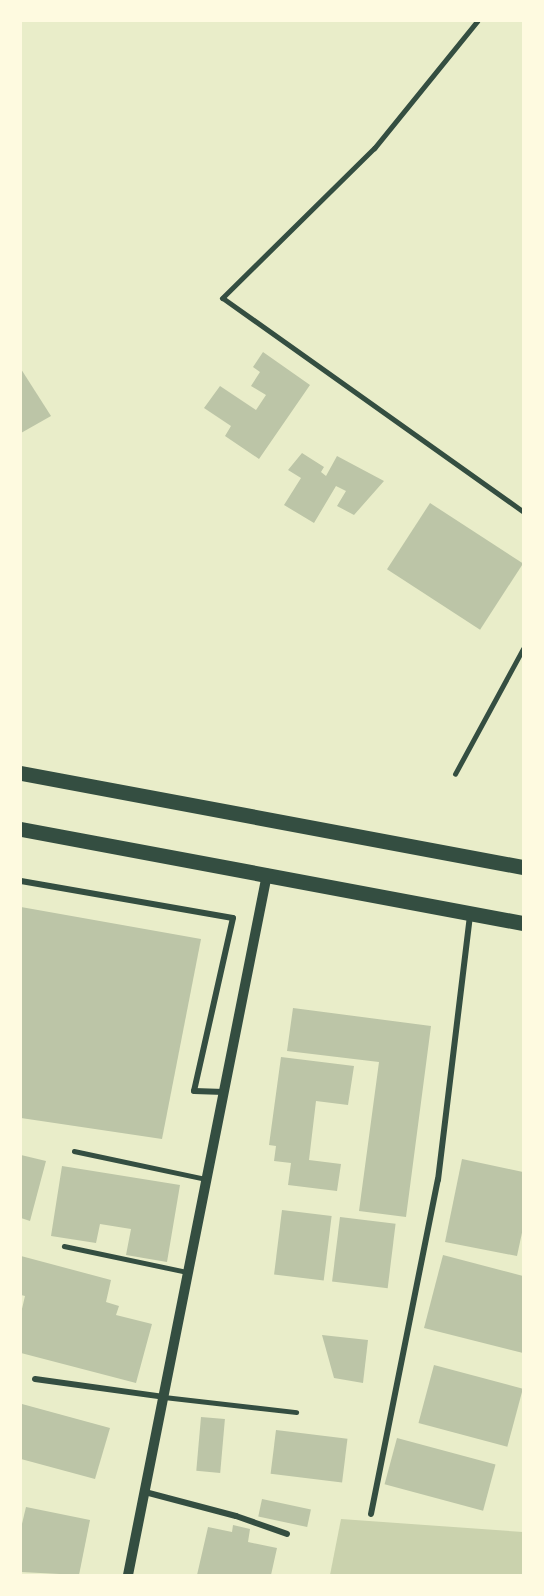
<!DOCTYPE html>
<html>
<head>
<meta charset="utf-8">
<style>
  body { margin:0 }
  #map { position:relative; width:544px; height:1596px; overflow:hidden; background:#e9edc9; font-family:"DM Sans",sans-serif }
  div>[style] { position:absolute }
  .green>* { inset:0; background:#cad2ad }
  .building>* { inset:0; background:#bcc5a7; transform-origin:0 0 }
  .service>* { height:4.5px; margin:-2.25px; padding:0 2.25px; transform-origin:2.25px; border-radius:2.25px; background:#344e41 }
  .minor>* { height:6px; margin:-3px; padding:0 3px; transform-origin:3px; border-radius:3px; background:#344e41 }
  .tertiary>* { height:10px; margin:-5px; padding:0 5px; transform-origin:5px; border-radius:5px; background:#344e41 }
  .primary>* { height:15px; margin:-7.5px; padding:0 7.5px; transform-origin:7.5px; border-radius:7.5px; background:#344e41 }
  span { translate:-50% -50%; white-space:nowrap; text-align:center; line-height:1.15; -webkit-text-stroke:6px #fefae0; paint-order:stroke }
  .frame { position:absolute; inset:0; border:22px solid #fefae0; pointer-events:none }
</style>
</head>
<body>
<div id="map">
  <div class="green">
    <i style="clip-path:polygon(341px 1519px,523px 1532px,523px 1575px,330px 1575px)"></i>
  </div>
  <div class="building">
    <i style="clip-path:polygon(263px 352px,310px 385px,259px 459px,225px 436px,231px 426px,204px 408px,220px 386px,256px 410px,266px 395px,251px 386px,260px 372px,253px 367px)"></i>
    <i style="clip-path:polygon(21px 369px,51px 416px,21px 433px)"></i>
    <i style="clip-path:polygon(302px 453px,324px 467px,321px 472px,326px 476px,337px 456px,384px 481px,354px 515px,337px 506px,346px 491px,336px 486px,314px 523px,284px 505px,301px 478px,288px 470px)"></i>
    <i style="left:430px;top:503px;width:111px;height:79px;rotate:33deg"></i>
    <i style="clip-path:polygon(21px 907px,201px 939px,162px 1139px,21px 1118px)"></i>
    <i style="clip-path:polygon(293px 1008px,431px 1026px,406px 1217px,359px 1211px,379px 1062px,287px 1051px)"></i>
    <i style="clip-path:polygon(281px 1057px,354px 1066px,348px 1105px,316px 1101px,309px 1160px,341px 1164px,337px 1191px,288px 1185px,291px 1163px,274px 1161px,276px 1146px,269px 1145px)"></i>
    <i style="clip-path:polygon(21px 1155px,46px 1161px,30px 1221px,21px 1218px)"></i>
    <i style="clip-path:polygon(462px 1159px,523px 1172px,523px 1228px,517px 1256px,445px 1242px)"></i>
    <i style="clip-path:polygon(62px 1166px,180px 1185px,167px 1262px,126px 1255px,131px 1229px,100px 1224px,96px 1243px,51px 1236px)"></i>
    <i style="left:282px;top:1210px;width:50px;height:65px;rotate:7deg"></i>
    <i style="left:340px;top:1217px;width:56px;height:65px;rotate:7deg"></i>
    <i style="clip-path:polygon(443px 1255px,523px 1276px,523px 1353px,424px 1328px)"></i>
    <i style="clip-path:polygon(21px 1256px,111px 1280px,106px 1302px,119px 1306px,116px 1315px,152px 1324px,136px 1383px,21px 1353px,21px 1313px,25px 1296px,21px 1295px)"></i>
    <i style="clip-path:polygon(322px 1335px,368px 1340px,363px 1383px,334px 1378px)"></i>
    <i style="left:434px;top:1365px;width:92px;height:60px;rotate:15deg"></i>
    <i style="clip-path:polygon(22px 1404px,110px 1428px,95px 1479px,21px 1459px)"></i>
    <i style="left:201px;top:1417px;width:24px;height:54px;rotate:5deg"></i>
    <i style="left:276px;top:1430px;width:72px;height:44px;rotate:7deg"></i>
    <i style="left:397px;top:1438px;width:102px;height:48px;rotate:15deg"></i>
    <i style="left:262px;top:1499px;width:50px;height:18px;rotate:12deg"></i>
    <i style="clip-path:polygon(26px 1507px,90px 1520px,79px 1575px,21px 1572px,21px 1528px)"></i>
    <i style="clip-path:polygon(233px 1525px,250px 1529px,248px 1542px,277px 1548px,271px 1575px,197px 1575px,208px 1527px,232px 1532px)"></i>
  </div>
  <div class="service">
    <i style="left:478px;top:21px;width:164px;rotate:129deg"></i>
    <i style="left:375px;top:148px;width:214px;rotate:135.4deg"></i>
    <i style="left:223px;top:298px;width:368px;rotate:35.4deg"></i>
    <i style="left:455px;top:774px;width:142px;rotate:-61.5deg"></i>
    <i style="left:74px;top:1151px;width:135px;rotate:12deg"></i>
    <i style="left:64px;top:1246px;width:126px;rotate:11.9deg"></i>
    <i style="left:164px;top:1397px;width:133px;rotate:6.5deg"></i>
  </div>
  <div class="minor">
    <i style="left:21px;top:881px;width:215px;rotate:9.9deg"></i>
    <i style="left:233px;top:918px;width:177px;rotate:102.7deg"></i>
    <i style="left:194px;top:1091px;width:30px;rotate:2deg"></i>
    <i style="left:35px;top:1379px;width:130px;rotate:7.9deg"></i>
    <i style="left:145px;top:1492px;width:94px;rotate:14.8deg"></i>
    <i style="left:236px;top:1516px;width:54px;rotate:19.4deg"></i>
    <i style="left:371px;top:1514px;width:341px;rotate:-78.7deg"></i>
    <i style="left:438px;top:1180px;width:268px;rotate:-83.1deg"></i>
  </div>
  <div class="tertiary">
    <i style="left:128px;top:1575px;width:715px;rotate:-78.78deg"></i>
  </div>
  <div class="primary">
    <i style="left:21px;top:773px;width:511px;rotate:10.61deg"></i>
    <i style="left:21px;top:829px;width:511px;rotate:10.61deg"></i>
  </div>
  <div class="frame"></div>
</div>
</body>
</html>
